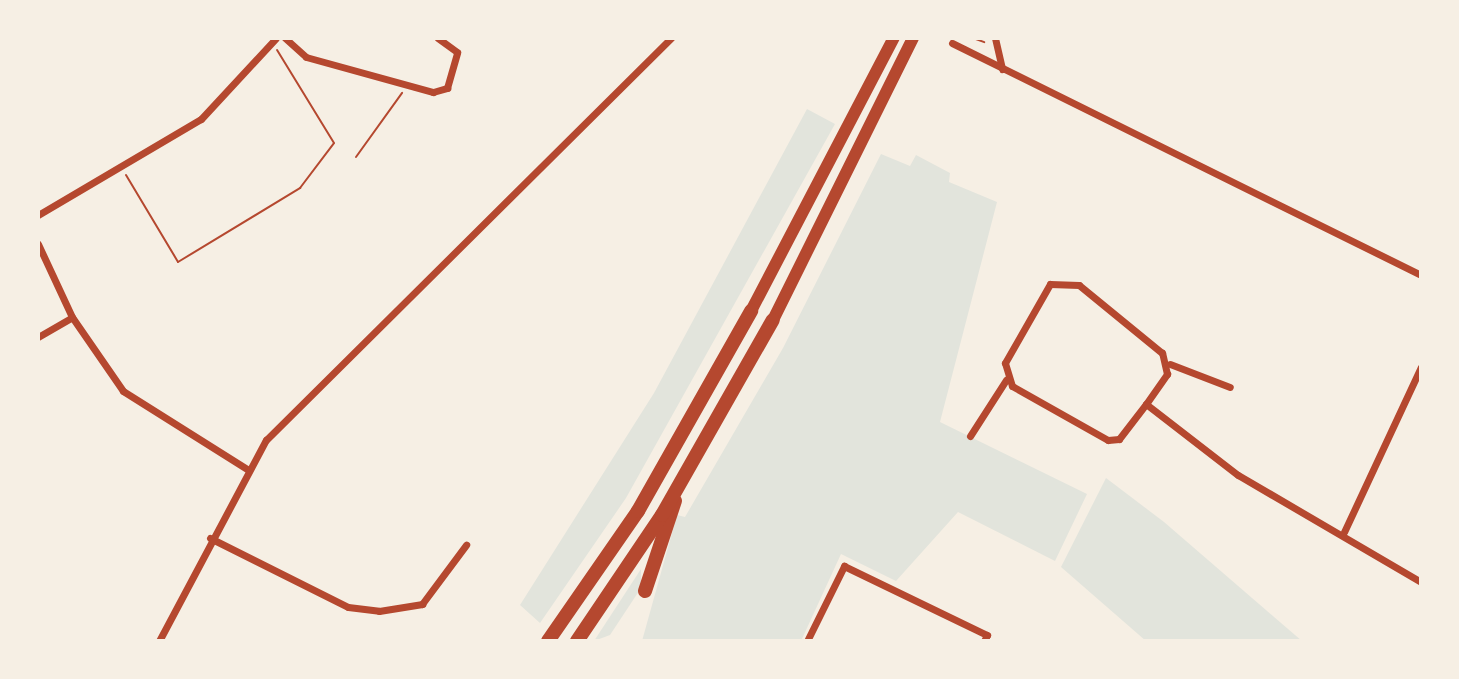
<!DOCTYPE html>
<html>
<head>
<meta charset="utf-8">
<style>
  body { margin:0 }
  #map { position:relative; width:1459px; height:679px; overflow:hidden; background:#f6efe4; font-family:"IBM Plex Sans",sans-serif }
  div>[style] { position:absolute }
  .green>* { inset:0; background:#e2e4dc }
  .path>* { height:2px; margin:-1px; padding:0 1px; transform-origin:1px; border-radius:1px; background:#b5482f }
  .minor>* { height:7px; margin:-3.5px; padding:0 3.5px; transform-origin:3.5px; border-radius:3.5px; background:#b5482f }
  .trunk>* { height:12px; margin:-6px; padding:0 6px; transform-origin:6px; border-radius:6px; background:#b5482f }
  .motorway>* { height:14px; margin:-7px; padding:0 7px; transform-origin:7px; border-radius:7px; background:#b5482f }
  span { translate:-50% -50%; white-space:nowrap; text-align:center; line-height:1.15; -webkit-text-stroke:7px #f6efe4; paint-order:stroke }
  .frame { position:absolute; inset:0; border:40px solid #f6efe4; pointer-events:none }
</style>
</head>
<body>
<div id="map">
  <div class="green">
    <i style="clip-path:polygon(807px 109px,835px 124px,626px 498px,540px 623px,520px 605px,654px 393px)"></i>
    <i style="clip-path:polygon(881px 154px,910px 166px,916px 155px,950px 173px,949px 182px,997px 202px,940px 422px,1087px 494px,1055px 561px,958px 512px,896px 581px,841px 554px,801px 641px,642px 641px,677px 515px,685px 517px,783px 348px)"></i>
    <i style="clip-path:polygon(1106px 478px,1164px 522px,1302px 641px,1146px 641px,1061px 567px)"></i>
    <i style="clip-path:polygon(641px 569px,641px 588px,610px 635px,594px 641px)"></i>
  </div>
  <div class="path">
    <i style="left:973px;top:38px;width:12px;rotate:20deg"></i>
    <i style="left:356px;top:157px;width:79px;rotate:-54.3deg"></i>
    <i style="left:126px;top:175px;width:101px;rotate:59.1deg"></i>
    <i style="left:178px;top:262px;width:143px;rotate:-31.2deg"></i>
    <i style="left:300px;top:188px;width:56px;rotate:-52.9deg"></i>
    <i style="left:334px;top:143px;width:109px;rotate:-121.5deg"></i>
  </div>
  <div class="minor">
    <i style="left:285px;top:38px;width:28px;rotate:42deg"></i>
    <i style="left:306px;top:57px;width:132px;rotate:15.4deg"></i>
    <i style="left:433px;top:92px;width:15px;rotate:-16deg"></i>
    <i style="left:447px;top:88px;width:37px;rotate:-74deg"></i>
    <i style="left:457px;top:52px;width:24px;rotate:-144deg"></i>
    <i style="left:995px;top:38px;width:32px;rotate:77deg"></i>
    <i style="left:952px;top:43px;width:523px;rotate:26.32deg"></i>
    <i style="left:38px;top:215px;width:189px;rotate:-30.5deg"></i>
    <i style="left:201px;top:119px;width:110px;rotate:-47.2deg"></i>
    <i style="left:38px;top:244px;width:81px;rotate:65deg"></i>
    <i style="left:72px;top:317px;width:90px;rotate:55.4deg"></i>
    <i style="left:123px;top:391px;width:146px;rotate:32.2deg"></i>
    <i style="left:38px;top:337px;width:39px;rotate:-30deg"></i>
    <i style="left:1170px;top:364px;width:64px;rotate:21deg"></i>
    <i style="left:1146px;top:404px;width:37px;rotate:-55deg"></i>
    <i style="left:1167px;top:374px;width:22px;rotate:-103deg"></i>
    <i style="left:1162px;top:353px;width:107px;rotate:-140.7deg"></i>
    <i style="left:1079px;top:285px;width:29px;rotate:-178deg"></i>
    <i style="left:1050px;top:284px;width:91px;rotate:119.7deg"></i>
    <i style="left:1005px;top:363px;width:24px;rotate:73deg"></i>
    <i style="left:1012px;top:386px;width:110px;rotate:29.4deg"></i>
    <i style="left:1108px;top:440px;width:11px;rotate:-5deg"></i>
    <i style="left:1119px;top:439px;width:44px;rotate:-52.4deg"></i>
    <i style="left:1146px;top:404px;width:116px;rotate:37.7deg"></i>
    <i style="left:1238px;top:475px;width:212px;rotate:30.3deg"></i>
    <i style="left:970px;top:436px;width:67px;rotate:-57.3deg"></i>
    <i style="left:1344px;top:532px;width:182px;rotate:-65deg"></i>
    <i style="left:210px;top:538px;width:154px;rotate:26.6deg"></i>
    <i style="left:348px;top:607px;width:31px;rotate:7deg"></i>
    <i style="left:379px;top:611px;width:44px;rotate:-9.2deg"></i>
    <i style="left:422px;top:604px;width:74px;rotate:-53.3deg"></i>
    <i style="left:159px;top:641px;width:228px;rotate:-62deg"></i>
    <i style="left:266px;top:440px;width:571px;rotate:-44.79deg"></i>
    <i style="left:807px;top:641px;width:84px;rotate:-63.7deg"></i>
    <i style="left:844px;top:566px;width:159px;rotate:25.8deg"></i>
    <i style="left:987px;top:635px;width:7px;rotate:117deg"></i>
  </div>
  <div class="trunk">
    <i style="left:751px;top:311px;width:308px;rotate:-62.4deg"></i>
    <i style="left:773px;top:320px;width:315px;rotate:-63.6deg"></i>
  </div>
  <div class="motorway">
    <i style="left:645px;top:591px;width:95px;rotate:-71.6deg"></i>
    <i style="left:548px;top:641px;width:158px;rotate:-55.3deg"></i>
    <i style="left:638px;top:511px;width:230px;rotate:-60.5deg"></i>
    <i style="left:577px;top:641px;width:152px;rotate:-56deg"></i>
    <i style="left:662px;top:515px;width:224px;rotate:-60.4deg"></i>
  </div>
  <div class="frame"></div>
</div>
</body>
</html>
